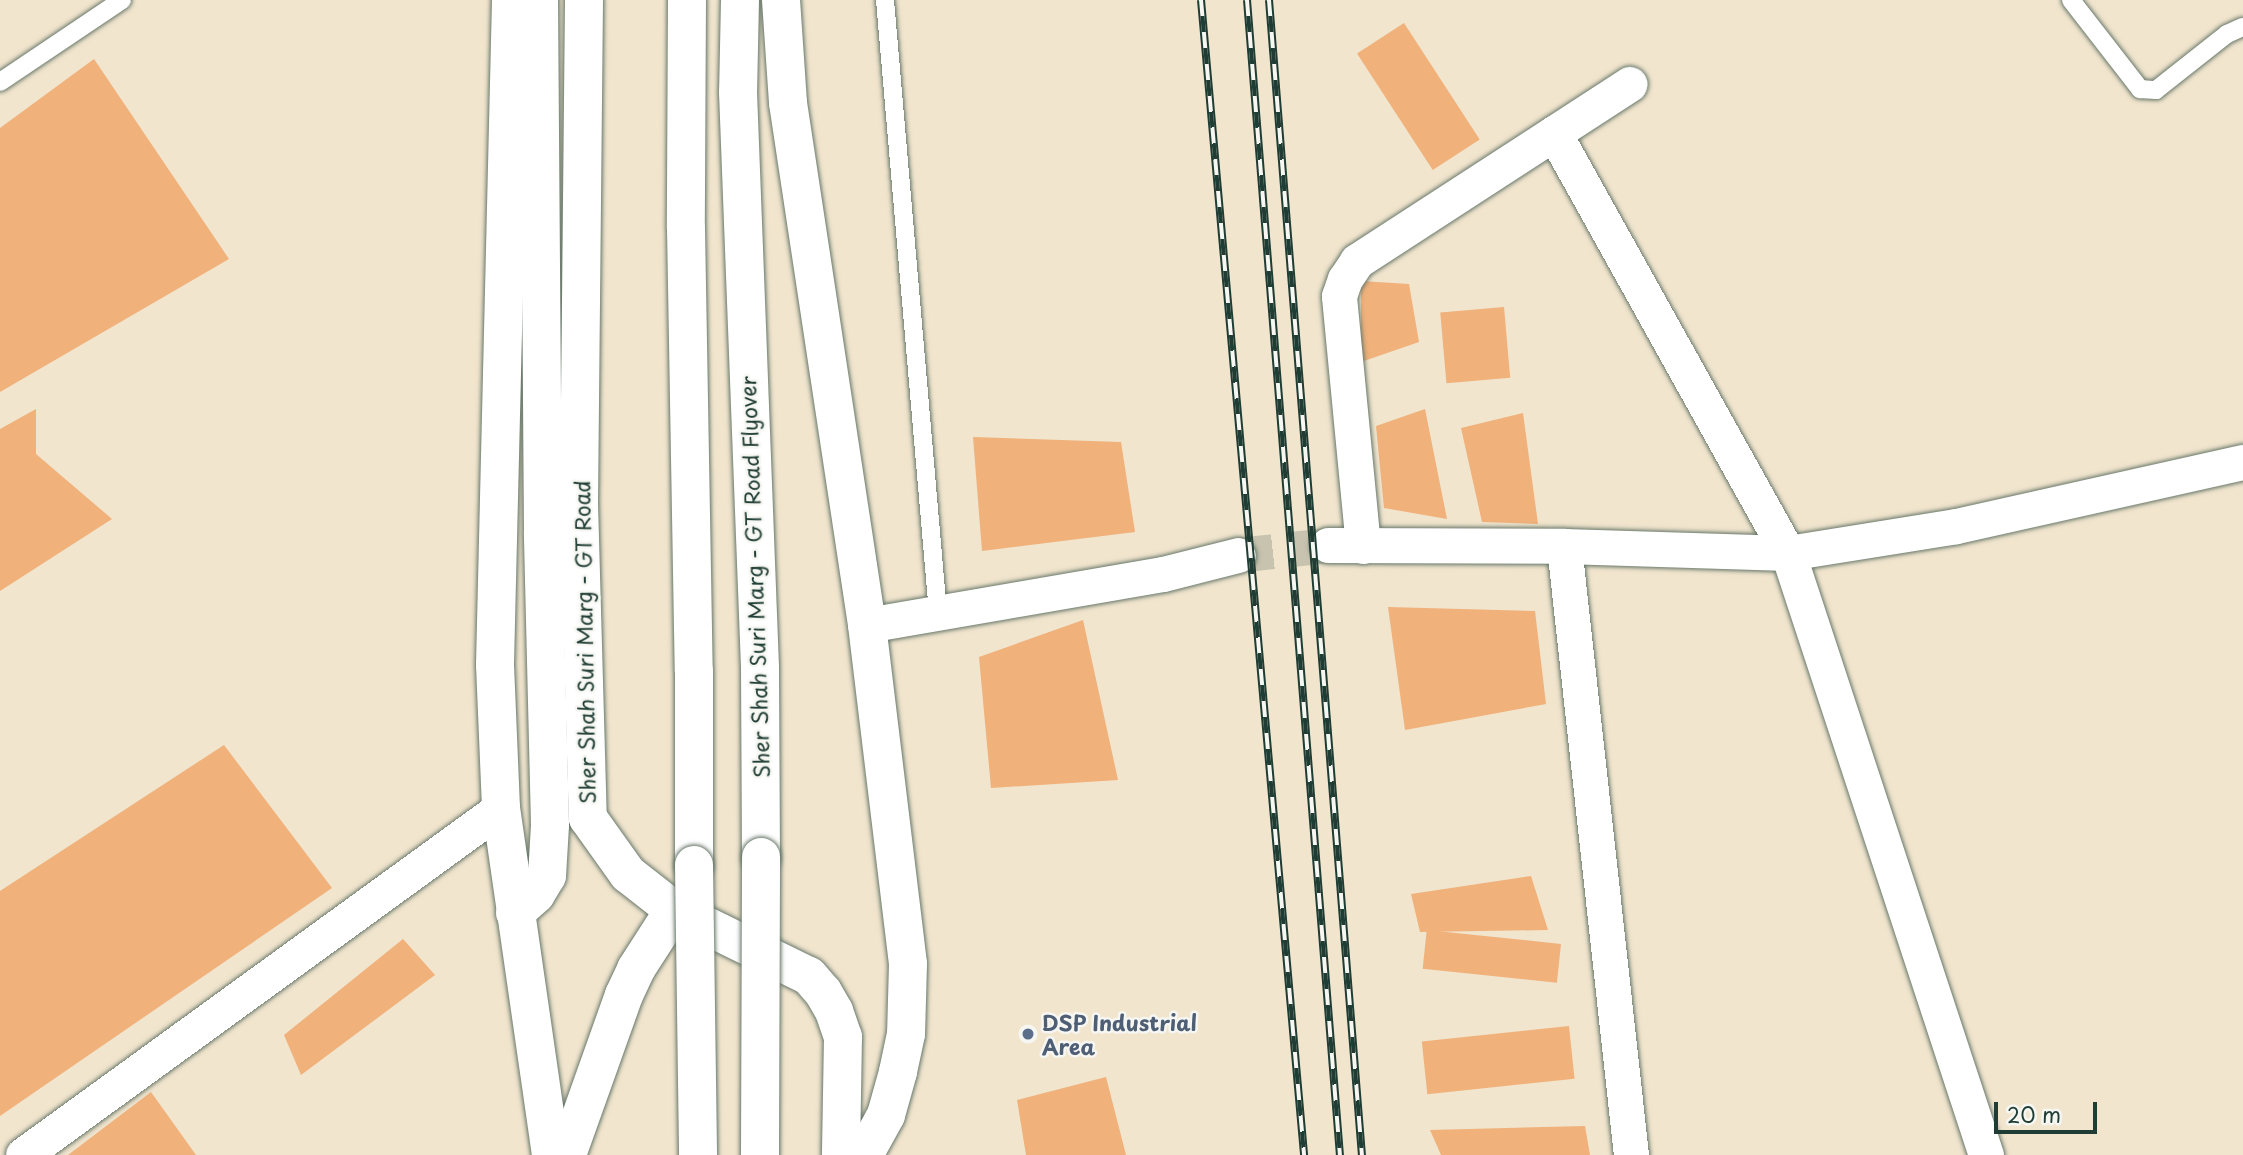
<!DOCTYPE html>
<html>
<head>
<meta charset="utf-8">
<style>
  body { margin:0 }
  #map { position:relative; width:2243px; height:1155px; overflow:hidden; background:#f1e5ce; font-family:"Playpen Sans",sans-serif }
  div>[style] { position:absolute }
  .building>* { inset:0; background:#f0b17b; transform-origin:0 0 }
  .street-tunnel>* { height:35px; margin-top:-17.5px; transform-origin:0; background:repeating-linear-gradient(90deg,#c7c3af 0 35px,transparent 0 53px) }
  .roads { filter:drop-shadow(0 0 2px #68786a) drop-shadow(0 0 2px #68786a) }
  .lane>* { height:18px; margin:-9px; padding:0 9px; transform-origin:9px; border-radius:9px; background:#fff }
  .street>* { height:35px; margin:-17.5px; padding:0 17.5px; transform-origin:17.5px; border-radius:17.5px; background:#fff }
  .primary>* { height:38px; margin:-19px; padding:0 19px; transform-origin:19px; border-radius:19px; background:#fff }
  .highway>* { height:38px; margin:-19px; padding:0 19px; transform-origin:19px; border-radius:19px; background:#fff }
  .rail>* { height:8px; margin-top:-4px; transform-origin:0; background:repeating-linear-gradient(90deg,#f6f6f2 0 16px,#1f3d34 0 32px); box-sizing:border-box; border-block:2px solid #1f3d34 }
  .bridges { filter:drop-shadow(0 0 2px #68786a) drop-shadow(0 0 2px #68786a) }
  .highway-bridge>* { height:38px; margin:-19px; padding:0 19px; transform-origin:19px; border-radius:19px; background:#fff }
  .dots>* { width:19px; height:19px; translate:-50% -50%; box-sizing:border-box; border:4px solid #f6f6f2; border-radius:50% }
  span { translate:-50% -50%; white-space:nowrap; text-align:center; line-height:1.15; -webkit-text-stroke:5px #f6f6f2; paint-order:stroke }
  .street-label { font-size:21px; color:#1f3d34 }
  .service-label { font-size:21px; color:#4e5e75; font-weight:700 }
  .left { translate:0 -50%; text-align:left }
  .scale { position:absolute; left:1994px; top:1102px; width:103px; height:32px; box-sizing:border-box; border:4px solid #1f3d34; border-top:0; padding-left:9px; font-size:21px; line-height:24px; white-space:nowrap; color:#1f3d34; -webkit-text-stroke:5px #f6f6f2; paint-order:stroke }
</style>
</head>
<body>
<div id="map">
  <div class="building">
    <i style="left:1404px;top:23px;width:139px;height:56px;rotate:57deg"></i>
    <i style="clip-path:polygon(94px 59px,229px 259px,0 392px,0 128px)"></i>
    <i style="clip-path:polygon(1361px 281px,1409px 284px,1419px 342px,1361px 362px)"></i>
    <i style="left:1504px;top:307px;width:71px;height:64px;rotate:85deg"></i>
    <i style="clip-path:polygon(36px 409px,36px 454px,112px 519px,0 591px,0 429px)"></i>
    <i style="clip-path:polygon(1425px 409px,1447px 519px,1384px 508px,1376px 426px)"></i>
    <i style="clip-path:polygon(1523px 413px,1538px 524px,1482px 522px,1461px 428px)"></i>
    <i style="clip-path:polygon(973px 437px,1121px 442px,1135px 532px,982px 551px)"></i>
    <i style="clip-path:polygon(1388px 607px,1535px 611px,1546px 704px,1405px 730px)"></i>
    <i style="clip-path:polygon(1083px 620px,1118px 780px,991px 788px,979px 657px)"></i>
    <i style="clip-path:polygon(224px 745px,332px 888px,0 1116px,0 891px)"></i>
    <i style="clip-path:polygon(1531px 876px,1548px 930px,1420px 932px,1411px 894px)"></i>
    <i style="clip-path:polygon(403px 939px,435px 975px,301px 1075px,284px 1035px)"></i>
    <i style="left:1561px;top:944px;width:39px;height:135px;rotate:96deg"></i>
    <i style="left:1569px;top:1026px;width:53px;height:148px;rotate:84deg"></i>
    <i style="clip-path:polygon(1106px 1077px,1126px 1155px,1026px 1155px,1017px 1100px)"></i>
    <i style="clip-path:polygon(151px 1092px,196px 1155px,68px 1155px)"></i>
    <i style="clip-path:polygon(1585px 1126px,1590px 1155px,1441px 1155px,1430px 1130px)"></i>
  </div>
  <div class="street-tunnel">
    <i style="left:1238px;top:555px;width:91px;rotate:-6.3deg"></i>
  </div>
  <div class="roads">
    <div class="lane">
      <i style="left:885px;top:0;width:615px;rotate:85.06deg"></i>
      <i style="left:2071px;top:0;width:113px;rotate:52.2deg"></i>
      <i style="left:2140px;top:89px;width:16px;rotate:4deg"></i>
      <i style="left:2156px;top:90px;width:90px;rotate:-38.3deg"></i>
      <i style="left:2227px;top:34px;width:17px;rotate:-24deg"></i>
      <i style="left:0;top:82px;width:147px;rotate:-33.9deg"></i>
    </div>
    <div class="street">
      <i style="left:1554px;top:133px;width:481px;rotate:60.9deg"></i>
      <i style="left:1328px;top:545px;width:236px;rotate:0.2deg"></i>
      <i style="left:1564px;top:546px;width:224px;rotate:1.8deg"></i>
      <i style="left:1363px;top:546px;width:251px;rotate:-95.5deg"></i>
      <i style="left:1339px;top:296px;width:18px;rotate:-71deg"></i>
      <i style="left:1345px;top:279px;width:22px;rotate:-56deg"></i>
      <i style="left:1357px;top:261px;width:325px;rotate:-33deg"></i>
      <i style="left:1564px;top:546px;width:613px;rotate:83.72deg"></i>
      <i style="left:867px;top:625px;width:300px;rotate:-9.8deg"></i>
      <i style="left:1163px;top:574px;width:77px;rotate:-14.2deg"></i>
      <i style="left:23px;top:1155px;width:591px;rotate:-35.98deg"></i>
      <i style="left:1986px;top:1155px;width:634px;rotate:-108.21deg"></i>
      <i style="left:1788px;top:553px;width:170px;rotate:-9.1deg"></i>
      <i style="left:1956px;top:526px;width:294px;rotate:-12.6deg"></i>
    </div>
    <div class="primary">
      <i style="left:511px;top:0;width:665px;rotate:91.38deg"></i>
      <i style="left:495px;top:665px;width:143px;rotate:87.6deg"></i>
      <i style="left:501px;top:808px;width:351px;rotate:81.8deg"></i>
      <i style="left:584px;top:0;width:503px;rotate:90.57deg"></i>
      <i style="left:579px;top:503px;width:315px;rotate:88.4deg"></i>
      <i style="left:588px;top:818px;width:69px;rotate:54.5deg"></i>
      <i style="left:628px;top:874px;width:58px;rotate:38deg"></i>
      <i style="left:674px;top:910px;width:150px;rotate:26.1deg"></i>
      <i style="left:809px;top:976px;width:21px;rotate:49deg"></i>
      <i style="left:823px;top:992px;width:22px;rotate:60deg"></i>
      <i style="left:834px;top:1011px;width:28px;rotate:71deg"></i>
      <i style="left:843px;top:1037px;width:118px;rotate:91deg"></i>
      <i style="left:781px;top:0;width:103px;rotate:86.1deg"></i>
      <i style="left:788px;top:103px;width:528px;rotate:81.39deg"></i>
      <i style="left:867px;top:625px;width:341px;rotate:83.1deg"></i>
      <i style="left:908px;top:964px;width:70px;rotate:91.6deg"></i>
      <i style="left:906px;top:1034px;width:39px;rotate:102deg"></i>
      <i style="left:898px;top:1072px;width:45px;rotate:105.6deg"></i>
      <i style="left:886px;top:1115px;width:46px;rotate:118.8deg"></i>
      <i style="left:515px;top:913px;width:28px;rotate:-42deg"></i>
      <i style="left:536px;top:894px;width:21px;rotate:-59deg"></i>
      <i style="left:547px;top:876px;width:51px;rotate:-86.6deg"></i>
      <i style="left:550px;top:825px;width:293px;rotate:-91.4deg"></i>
      <i style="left:543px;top:532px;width:532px;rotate:-90.43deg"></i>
      <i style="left:567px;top:1155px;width:170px;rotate:-70.4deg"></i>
      <i style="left:624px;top:995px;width:29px;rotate:-65deg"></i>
      <i style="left:636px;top:969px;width:70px;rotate:-57.2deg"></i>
    </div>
    <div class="highway">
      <i style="left:687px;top:0;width:228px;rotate:90.3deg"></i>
      <i style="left:686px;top:228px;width:443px;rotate:89deg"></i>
      <i style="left:694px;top:671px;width:194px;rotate:90deg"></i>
      <i style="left:740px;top:0;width:92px;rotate:91.2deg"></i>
      <i style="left:738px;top:92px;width:576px;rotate:87.81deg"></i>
      <i style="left:760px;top:668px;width:189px;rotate:89.7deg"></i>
    </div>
  </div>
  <div class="rail">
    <i style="left:1201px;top:0;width:1160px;rotate:84.9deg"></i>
    <i style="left:1247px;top:0;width:1159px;rotate:85.4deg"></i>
    <i style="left:1269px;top:0;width:1159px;rotate:85.4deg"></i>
  </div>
  <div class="bridges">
    <div class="highway-bridge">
      <i style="left:694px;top:865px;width:290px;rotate:89.2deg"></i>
      <i style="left:760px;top:1155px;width:298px;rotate:-89.8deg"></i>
    </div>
  </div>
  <div class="dots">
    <i style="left:1028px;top:1034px;background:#5c6f8a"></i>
  </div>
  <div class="street-label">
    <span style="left:754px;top:577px;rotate:-92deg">Sher Shah Suri Marg - GT Road Flyover</span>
    <span style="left:584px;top:642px;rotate:-91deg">Sher Shah Suri Marg - GT Road</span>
  </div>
  <div class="service-label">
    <span class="left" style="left:1042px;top:1034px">DSP Industrial<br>Area</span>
  </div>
  <div class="scale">20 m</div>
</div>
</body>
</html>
